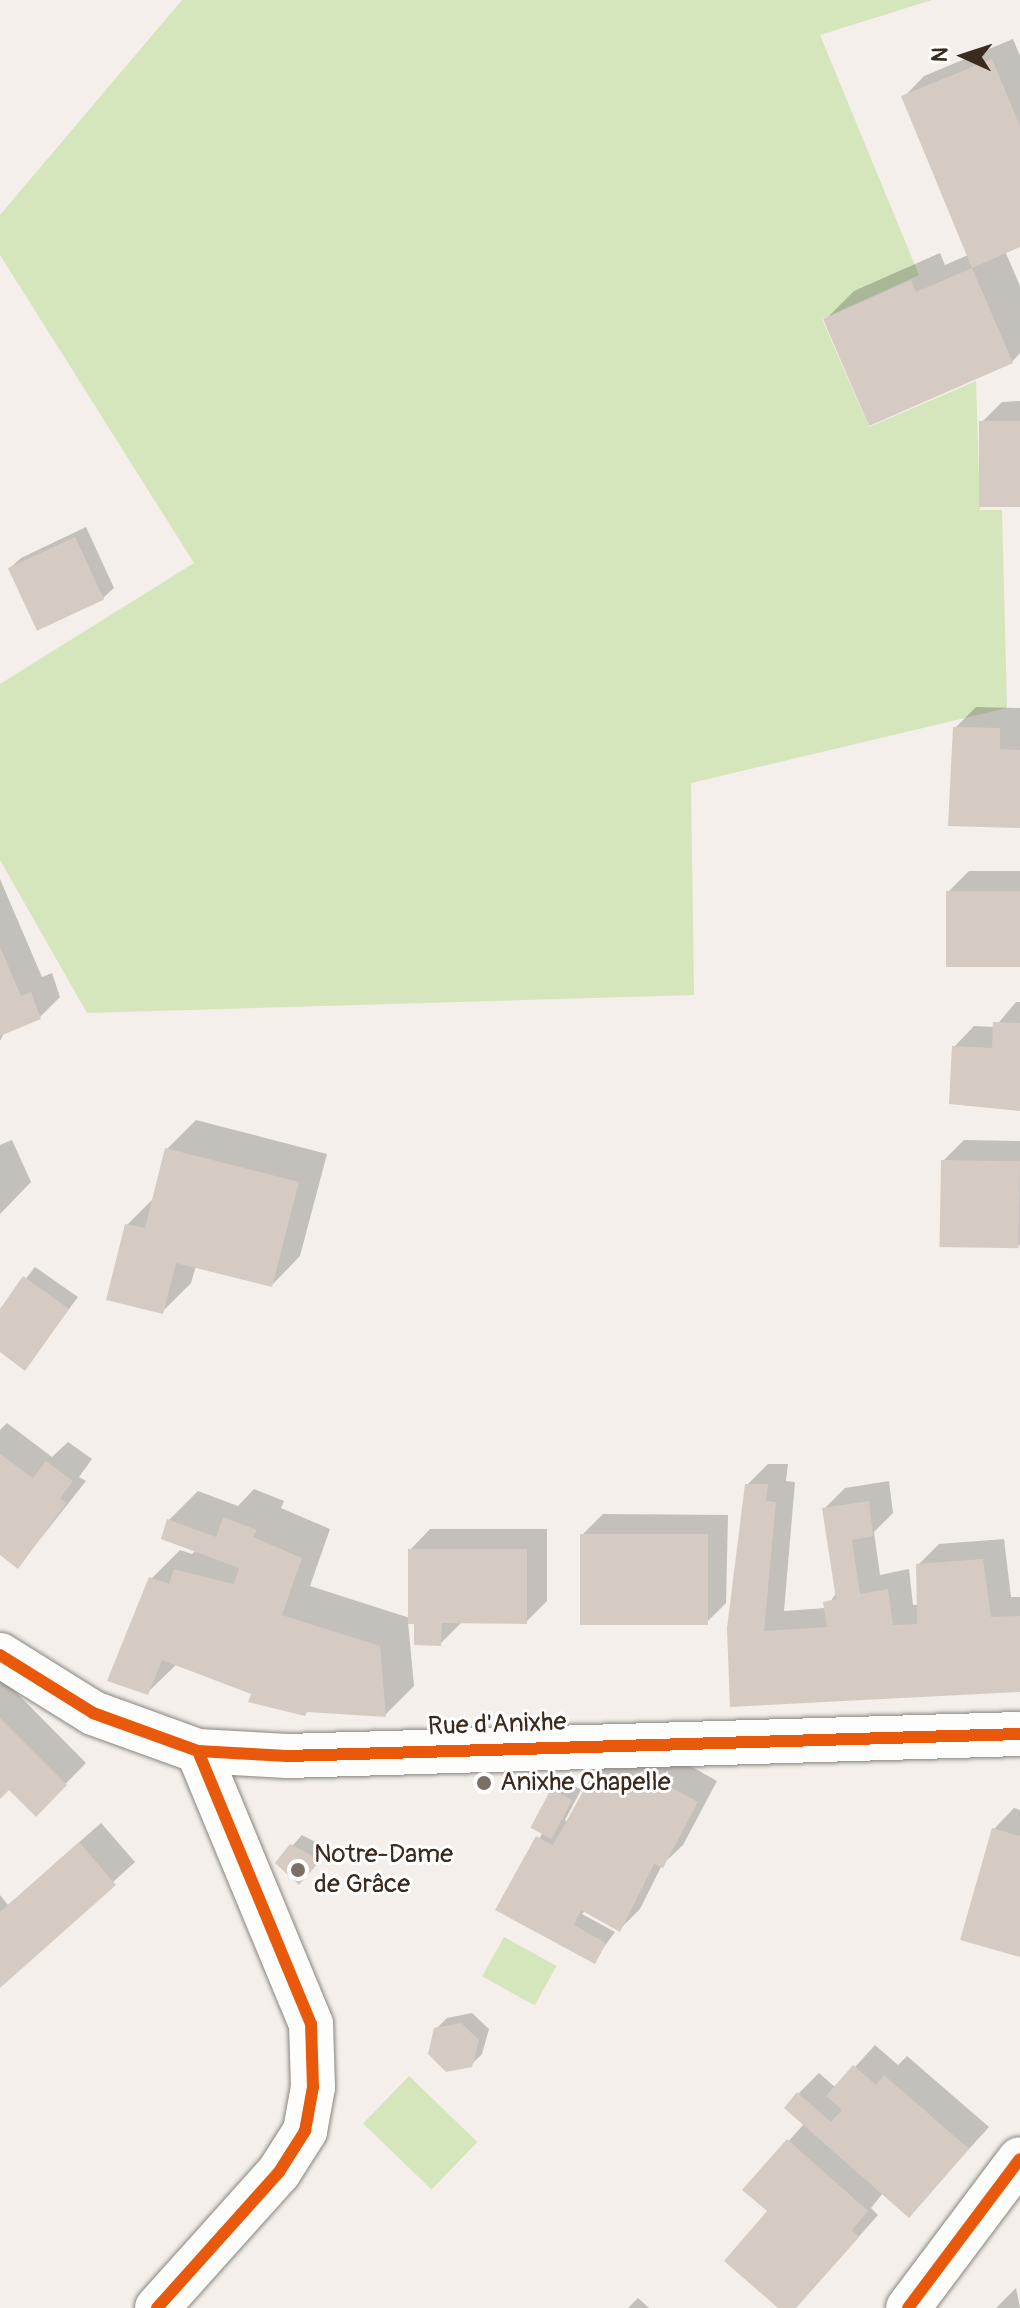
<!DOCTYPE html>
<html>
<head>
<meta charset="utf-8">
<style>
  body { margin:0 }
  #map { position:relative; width:1020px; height:2308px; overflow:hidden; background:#f4efea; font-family:Pangolin,sans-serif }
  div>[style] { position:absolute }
  .green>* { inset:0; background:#d5e5bc; transform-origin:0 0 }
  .shadow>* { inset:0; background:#0003 }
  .building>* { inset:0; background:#d6cbc3; transform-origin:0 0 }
  .roads { filter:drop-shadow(0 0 2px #89847f) drop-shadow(0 0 2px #89847f) }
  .street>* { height:44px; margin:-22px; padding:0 22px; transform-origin:22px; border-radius:22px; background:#fdfdfc }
  .cycleway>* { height:12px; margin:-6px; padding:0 6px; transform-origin:6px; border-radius:6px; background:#e8590c }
  .dots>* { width:22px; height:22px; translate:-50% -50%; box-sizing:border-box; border:4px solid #fff; border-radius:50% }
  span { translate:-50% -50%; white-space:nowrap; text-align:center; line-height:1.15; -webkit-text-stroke:6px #fff; paint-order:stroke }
  .street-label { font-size:26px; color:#3b2a1e }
  .poi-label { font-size:26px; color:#3b2a1e }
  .left { translate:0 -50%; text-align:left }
  .north { position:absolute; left:924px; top:16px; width:80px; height:80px; -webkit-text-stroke:6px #fff; paint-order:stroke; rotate:273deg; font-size:22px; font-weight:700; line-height:32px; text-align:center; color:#3b2a1e }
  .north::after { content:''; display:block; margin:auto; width:28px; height:36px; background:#3b2a1e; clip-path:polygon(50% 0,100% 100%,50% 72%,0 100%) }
</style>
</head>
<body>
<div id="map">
  <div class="green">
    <i style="clip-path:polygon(182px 0,932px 0,820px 35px,919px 275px,822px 319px,869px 427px,976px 381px,980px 510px,1002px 510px,1007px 708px,691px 783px,694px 995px,87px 1013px,0 860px,0 684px,194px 563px,0 255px,0 215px)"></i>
    <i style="left:504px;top:1937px;width:60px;height:45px;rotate:29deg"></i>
    <i style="left:409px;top:2076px;width:95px;height:66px;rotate:44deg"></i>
  </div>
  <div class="shadow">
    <i style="clip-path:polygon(1013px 39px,1020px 56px,1020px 244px,1005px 251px,1020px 286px,1020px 353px,1012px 362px,825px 320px,854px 291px,940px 253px,945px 265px,968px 255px,904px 97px,924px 76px)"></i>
    <i style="clip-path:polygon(1020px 401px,1020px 505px,981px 423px,1002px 402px)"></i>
    <i style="clip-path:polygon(86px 527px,114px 588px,103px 598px,10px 568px,21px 558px)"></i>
    <i style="clip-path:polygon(976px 707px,1020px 708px,1020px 826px,955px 728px)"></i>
    <i style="clip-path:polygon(969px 871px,1020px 871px,1020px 965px,948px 892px)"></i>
    <i style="clip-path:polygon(0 879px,42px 977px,52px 973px,60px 997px,39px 1018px,4px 1033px,0 1041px)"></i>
    <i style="clip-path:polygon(1016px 1002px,1020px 1002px,1020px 1108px,954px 1047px,974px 1026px,995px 1027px)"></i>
    <i style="clip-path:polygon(196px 1120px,327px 1154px,300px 1256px,272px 1285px,196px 1266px,191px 1283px,162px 1312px,127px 1225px,155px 1197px,167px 1149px)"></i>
    <i style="clip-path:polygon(12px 1140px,31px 1182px,0 1214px,0 1145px)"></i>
    <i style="clip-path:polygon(964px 1140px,1020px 1141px,1020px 1246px,943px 1161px)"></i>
    <i style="clip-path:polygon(35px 1267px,78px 1297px,25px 1368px,0 1350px,0 1312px)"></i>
    <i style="clip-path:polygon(7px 1423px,52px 1457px,68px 1442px,92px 1459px,79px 1477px,86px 1481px,18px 1567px,0 1553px,0 1430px)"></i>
    <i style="clip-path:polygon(768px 1464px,788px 1464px,786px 1481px,795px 1482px,784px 1611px,826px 1608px,837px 1592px,824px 1509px,845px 1488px,889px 1481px,893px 1513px,874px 1532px,880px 1575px,909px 1569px,913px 1605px,918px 1605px,918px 1565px,939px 1544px,1004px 1539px,1011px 1597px,1020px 1597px,1020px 1689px,729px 1628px,747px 1485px)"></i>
    <i style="clip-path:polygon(254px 1489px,284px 1501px,281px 1508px,330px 1529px,310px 1586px,410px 1618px,410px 1550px,430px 1529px,547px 1529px,547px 1601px,526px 1622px,461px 1623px,440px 1644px,416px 1622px,408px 1622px,414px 1686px,385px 1715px,253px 1693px,177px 1664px,147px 1693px,151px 1579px,180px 1550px,192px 1554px,196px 1550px,169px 1520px,198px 1491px,238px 1506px)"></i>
    <i style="clip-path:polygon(603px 1514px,728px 1515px,726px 1603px,705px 1624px,582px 1535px)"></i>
    <i style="clip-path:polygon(0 1676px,86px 1763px,36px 1814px,9px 1787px,0 1796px)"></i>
    <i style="clip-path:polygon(613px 1759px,678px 1759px,717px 1781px,683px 1845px,662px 1865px,640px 1909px,620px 1929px,586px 1910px,582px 1914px,615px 1932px,594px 1961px,498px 1910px,543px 1832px,532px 1826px,553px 1790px,563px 1779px,581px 1790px,565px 1820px,568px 1822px,592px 1780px)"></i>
    <i style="clip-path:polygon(1014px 1808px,1020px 1810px,1020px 1955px,994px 1829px)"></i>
    <i style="clip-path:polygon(101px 1823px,135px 1862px,0 1985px,0 1895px,8px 1905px)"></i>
    <i style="clip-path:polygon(302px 1835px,329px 1849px,301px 1882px,292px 1846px)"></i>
    <i style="clip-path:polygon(472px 2013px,489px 2029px,482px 2054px,471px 2065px,436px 2029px,447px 2018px)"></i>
    <i style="clip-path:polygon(875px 2045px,898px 2065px,907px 2056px,989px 2127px,909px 2215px,883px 2193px,871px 2208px,878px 2215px,809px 2293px,795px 2308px,781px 2308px,770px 2211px,745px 2189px,804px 2124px,798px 2094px,819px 2073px,836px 2088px)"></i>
    <i style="clip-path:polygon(1016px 2288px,1020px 2308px,996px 2308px)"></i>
    <i style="clip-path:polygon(638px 2298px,649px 2308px,628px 2308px)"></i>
  </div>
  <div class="building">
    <i style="clip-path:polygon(992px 59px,1020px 126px,1020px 247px,972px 268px,901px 96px)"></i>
    <i style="clip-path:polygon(972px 268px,1013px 363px,869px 426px,823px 319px,911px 280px,916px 292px)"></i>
    <i style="left:1020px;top:421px;width:86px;height:41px;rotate:90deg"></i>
    <i style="left:75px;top:537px;width:69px;height:74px;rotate:65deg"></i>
    <i style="clip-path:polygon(953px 727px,1000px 728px,1000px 749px,1020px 750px,1020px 828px,948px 826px)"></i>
    <i style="left:946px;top:891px;width:74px;height:76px"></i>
    <i style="clip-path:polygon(0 947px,21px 996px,31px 992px,41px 1019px,0 1036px)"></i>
    <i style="clip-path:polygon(993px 1022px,1020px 1023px,1020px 1111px,949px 1104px,952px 1046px,992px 1048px)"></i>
    <i style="clip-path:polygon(165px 1148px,299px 1182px,272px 1287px,176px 1263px,163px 1314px,106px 1300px,125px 1224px,145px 1228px)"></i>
    <i style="left:941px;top:1160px;width:79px;height:87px;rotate:1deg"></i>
    <i style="clip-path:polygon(23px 1276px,69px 1309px,25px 1371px,0 1352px,0 1309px)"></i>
    <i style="clip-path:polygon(0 1454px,33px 1478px,46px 1461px,73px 1481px,60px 1498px,66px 1503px,18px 1569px,0 1555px)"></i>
    <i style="clip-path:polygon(745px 1484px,768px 1484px,766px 1501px,776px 1502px,764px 1631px,827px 1627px,823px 1602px,836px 1599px,822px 1508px,869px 1501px,873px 1536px,852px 1540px,860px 1594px,888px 1589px,893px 1625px,917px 1624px,916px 1564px,983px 1559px,991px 1617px,1020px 1616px,1020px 1692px,730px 1707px,727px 1628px)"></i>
    <i style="clip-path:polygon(223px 1517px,257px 1530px,253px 1537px,302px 1558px,282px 1615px,380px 1646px,386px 1717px,307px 1712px,305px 1716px,248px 1702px,251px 1694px,162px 1660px,148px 1695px,107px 1681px,149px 1577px,169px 1584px,174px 1569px,234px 1584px,239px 1568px,161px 1539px,167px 1519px,216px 1537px)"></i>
    <i style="left:580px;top:1534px;width:128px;height:91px"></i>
    <i style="clip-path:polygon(408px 1549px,527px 1549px,527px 1624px,442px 1623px,441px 1646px,414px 1645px,414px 1624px,408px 1624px)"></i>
    <i style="clip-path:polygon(0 1718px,67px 1785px,36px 1817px,9px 1790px,0 1799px)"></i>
    <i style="clip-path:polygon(590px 1779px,656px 1779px,698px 1802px,663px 1868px,654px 1864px,620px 1932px,581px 1910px,574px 1925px,606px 1943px,595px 1964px,495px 1910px,536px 1836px,553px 1845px)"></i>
    <i style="left:551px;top:1789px;width:24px;height:44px;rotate:28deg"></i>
    <i style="clip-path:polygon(992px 1828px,1020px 1836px,1020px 1957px,960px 1940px)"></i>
    <i style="clip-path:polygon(79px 1842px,116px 1885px,0 1988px,0 1912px)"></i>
    <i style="clip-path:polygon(290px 1844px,321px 1860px,299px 1885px,275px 1863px)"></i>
    <i style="clip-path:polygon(461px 2023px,479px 2040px,472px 2067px,446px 2072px,428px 2054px,434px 2028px)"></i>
    <i style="clip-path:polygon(853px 2065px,876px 2085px,884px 2075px,969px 2149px,909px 2218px,784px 2108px,797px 2092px,831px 2122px,842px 2110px,826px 2096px)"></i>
    <i style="clip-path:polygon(787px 2139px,868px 2211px,852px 2230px,859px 2237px,796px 2308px,778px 2308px,724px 2261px,767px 2211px,742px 2190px)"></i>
  </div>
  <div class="roads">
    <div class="street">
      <i style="left:0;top:1655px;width:110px;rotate:31.9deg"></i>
      <i style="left:93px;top:1713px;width:112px;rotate:19.9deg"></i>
      <i style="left:198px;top:1751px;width:89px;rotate:3.2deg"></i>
      <i style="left:287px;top:1756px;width:733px;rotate:-1.72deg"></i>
      <i style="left:157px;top:2308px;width:183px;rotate:-48.1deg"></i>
      <i style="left:279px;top:2172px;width:49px;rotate:-57.6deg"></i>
      <i style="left:305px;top:2131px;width:45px;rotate:-79.7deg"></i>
      <i style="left:313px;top:2087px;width:63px;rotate:-91.8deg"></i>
      <i style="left:311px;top:2024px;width:295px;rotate:-112.5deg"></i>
      <i style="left:908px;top:2308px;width:186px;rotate:-53.1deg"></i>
    </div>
  </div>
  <div class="cycleway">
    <i style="left:0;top:1655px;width:110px;rotate:31.9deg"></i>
    <i style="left:93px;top:1713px;width:112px;rotate:19.9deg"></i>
    <i style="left:198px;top:1751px;width:89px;rotate:3.2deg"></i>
    <i style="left:287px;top:1756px;width:733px;rotate:-1.72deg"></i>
    <i style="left:157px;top:2308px;width:183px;rotate:-48.1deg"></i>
    <i style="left:279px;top:2172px;width:49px;rotate:-57.6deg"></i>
    <i style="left:305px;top:2131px;width:45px;rotate:-79.7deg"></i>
    <i style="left:313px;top:2087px;width:63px;rotate:-91.8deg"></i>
    <i style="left:311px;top:2024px;width:295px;rotate:-112.5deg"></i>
    <i style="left:908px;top:2308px;width:186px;rotate:-53.1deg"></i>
  </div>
  <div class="dots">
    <i style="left:484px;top:1783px;background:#7c6f65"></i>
    <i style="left:298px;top:1870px;background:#7c6f65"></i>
  </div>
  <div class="street-label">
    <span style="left:497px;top:1725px;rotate:-2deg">Rue d'Anixhe</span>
  </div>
  <div class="poi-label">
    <span class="left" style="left:500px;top:1783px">Anixhe Chapelle</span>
    <span class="left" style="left:314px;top:1870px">Notre-Dame<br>de Grâce</span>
  </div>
  <div class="north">N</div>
</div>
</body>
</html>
